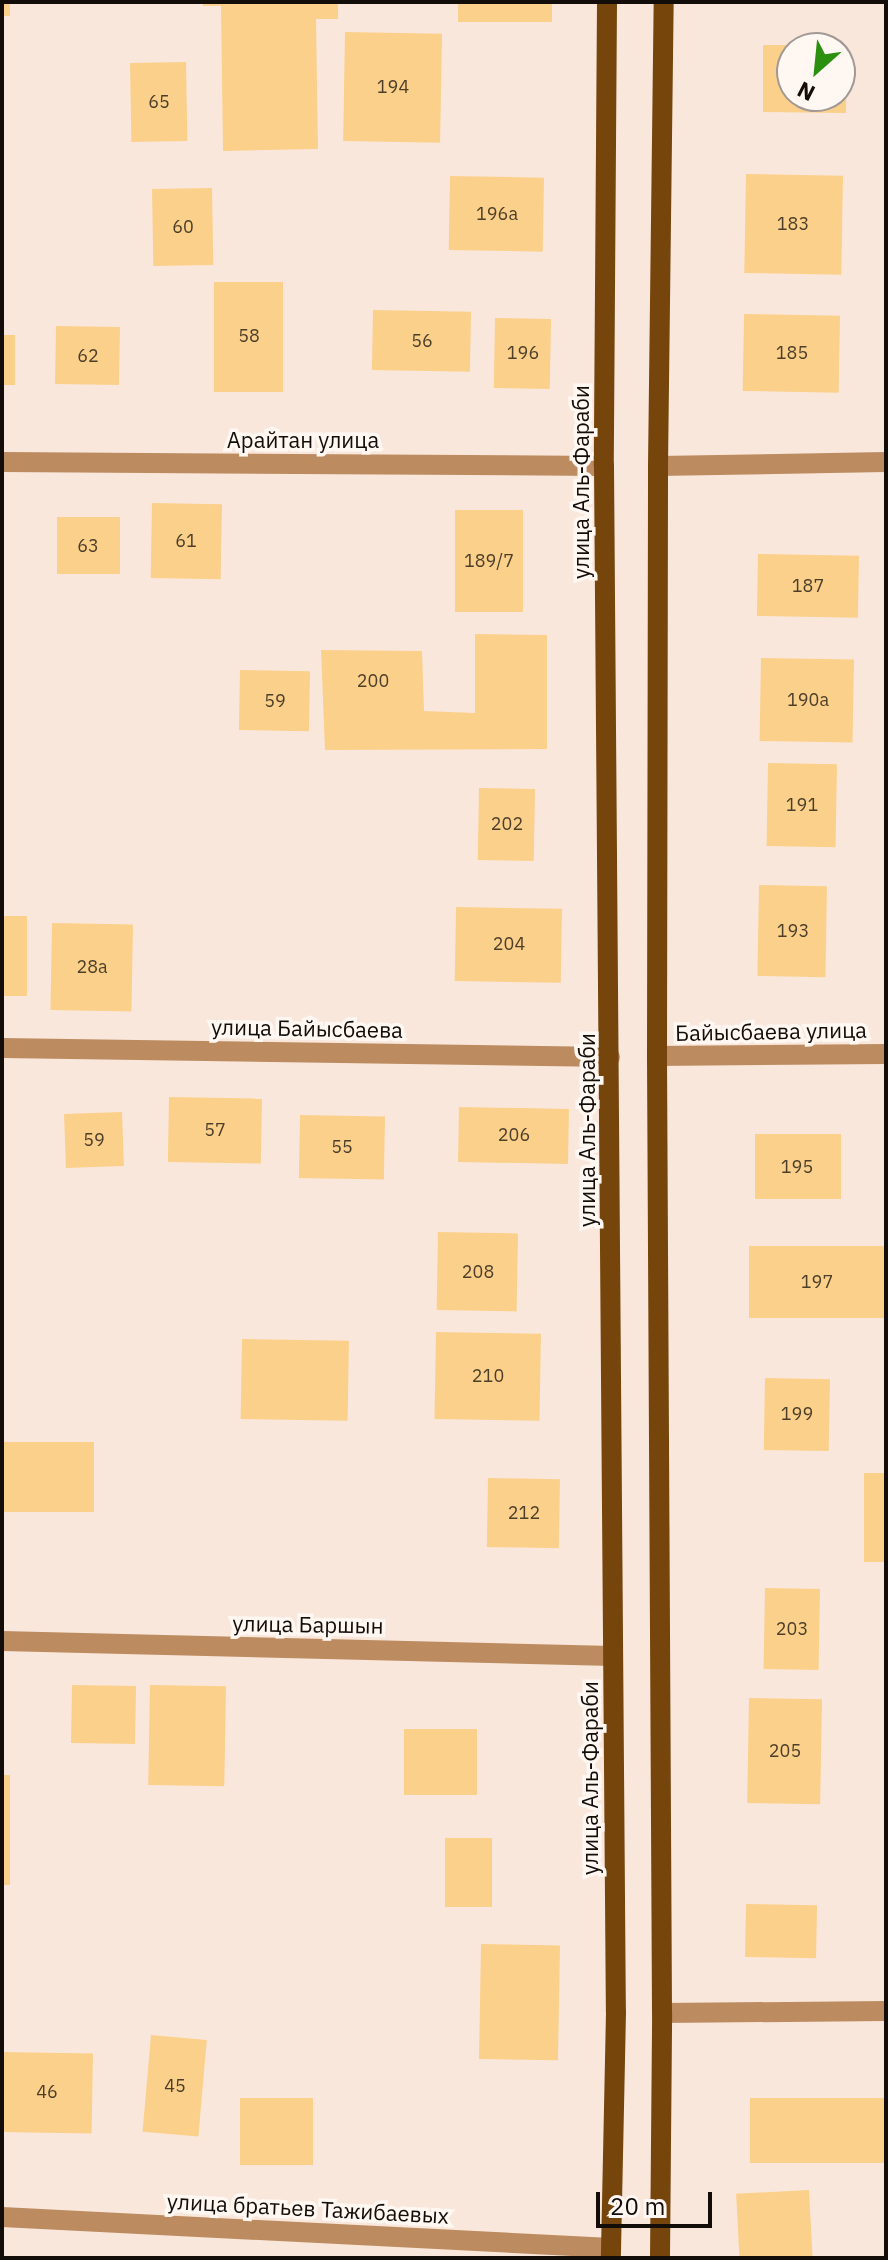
<!DOCTYPE html>
<html>
<head>
<meta charset="utf-8">
<style>
  body { margin:0 }
  #map { position:relative; width:888px; height:2260px; overflow:hidden; background:#fae7dc; font-family:"IBM Plex Sans",sans-serif }
  div>[style] { position:absolute }
  .building>* { inset:0; background:#fbd08a; transform-origin:0 0 }
  .street>* { height:20px; margin:-10px; padding:0 10px; transform-origin:10px; border-radius:10px; background:#bc8c60 }
  .primary>* { height:20px; margin:-10px; padding:0 10px; transform-origin:10px; border-radius:10px; background:#76450c }
  span { translate:-50% -50%; white-space:nowrap; text-align:center; line-height:1.15; -webkit-text-stroke:7px #fff7f2; paint-order:stroke }
  .number-label { font-size:18px; color:#4d3e2a }
  .number-label span { -webkit-text-stroke-width:0 }
  .street-label { font-size:22px; color:#130d0a }
  .frame { position:absolute; inset:0; border:4px solid #130d0a; pointer-events:none }
  .north { position:absolute; left:776px; top:32px; width:80px; height:80px; box-sizing:border-box; background:#fff7f2; border:2px solid #a19995; border-radius:50%; rotate:207deg; font-size:22px; font-weight:700; line-height:32px; text-align:center; color:#130d0a }
  .north::after { content:''; display:block; margin:auto; width:28px; height:36px; background:#2b900f; clip-path:polygon(50% 0,100% 100%,50% 72%,0 100%) }
  .scale { position:absolute; left:596px; top:2192px; width:116px; height:36px; box-sizing:border-box; border:4px solid #130d0a; border-top:0; padding-left:10px; font-size:24px; line-height:28px; white-space:nowrap; color:#130d0a; -webkit-text-stroke:6px #fff7f2; paint-order:stroke }
</style>
</head>
<body>
<div id="map">
  <div class="building">
    <i style="left:2px;top:2px;width:8px;height:14px"></i>
    <i style="clip-path:polygon(203px 2px,338px 2px,338px 19px,316px 19px,318px 149px,223px 151px,221px 6px,203px 6px)"></i>
    <i style="left:458px;top:2px;width:94px;height:20px"></i>
    <i style="left:345px;top:32px;width:97px;height:109px;rotate:1deg"></i>
    <i style="clip-path:polygon(763px 45px,804px 45px,792px 48px,792px 96px,840px 96px,840px 46px,847px 46px,846px 113px,763px 112px)"></i>
    <i style="left:186px;top:62px;width:79px;height:56px;rotate:89deg"></i>
    <i style="left:746px;top:174px;width:97px;height:99px;rotate:1deg"></i>
    <i style="left:450px;top:176px;width:94px;height:74px;rotate:1deg"></i>
    <i style="left:212px;top:188px;width:77px;height:60px;rotate:89deg"></i>
    <i style="left:214px;top:282px;width:69px;height:110px"></i>
    <i style="left:373px;top:310px;width:98px;height:60px;rotate:1deg"></i>
    <i style="left:744px;top:314px;width:96px;height:77px;rotate:1deg"></i>
    <i style="left:495px;top:318px;width:56px;height:70px;rotate:1deg"></i>
    <i style="left:56px;top:326px;width:64px;height:58px;rotate:1deg"></i>
    <i style="left:2px;top:335px;width:13px;height:50px"></i>
    <i style="left:152px;top:503px;width:70px;height:75px;rotate:1deg"></i>
    <i style="left:455px;top:510px;width:68px;height:102px"></i>
    <i style="left:57px;top:517px;width:63px;height:57px"></i>
    <i style="left:758px;top:554px;width:101px;height:62px;rotate:1deg"></i>
    <i style="clip-path:polygon(475px 634px,547px 635px,547px 749px,325px 750px,321px 650px,422px 651px,424px 711px,475px 713px)"></i>
    <i style="left:761px;top:658px;width:93px;height:83px;rotate:1deg"></i>
    <i style="left:240px;top:670px;width:70px;height:60px;rotate:1deg"></i>
    <i style="left:768px;top:763px;width:69px;height:83px;rotate:1deg"></i>
    <i style="left:479px;top:788px;width:56px;height:72px;rotate:1deg"></i>
    <i style="left:759px;top:885px;width:68px;height:91px;rotate:1deg"></i>
    <i style="left:456px;top:907px;width:106px;height:74px;rotate:1deg"></i>
    <i style="left:2px;top:916px;width:25px;height:80px"></i>
    <i style="left:52px;top:923px;width:81px;height:87px;rotate:1deg"></i>
    <i style="left:169px;top:1097px;width:93px;height:65px;rotate:1deg"></i>
    <i style="left:459px;top:1107px;width:110px;height:55px;rotate:1deg"></i>
    <i style="left:122px;top:1112px;width:54px;height:58px;rotate:88deg"></i>
    <i style="left:300px;top:1115px;width:85px;height:63px;rotate:1deg"></i>
    <i style="left:755px;top:1134px;width:86px;height:65px"></i>
    <i style="left:438px;top:1232px;width:80px;height:78px;rotate:1deg"></i>
    <i style="left:749px;top:1246px;width:137px;height:72px"></i>
    <i style="left:436px;top:1332px;width:105px;height:87px;rotate:1deg"></i>
    <i style="left:242px;top:1339px;width:107px;height:80px;rotate:1deg"></i>
    <i style="left:765px;top:1378px;width:65px;height:72px;rotate:1deg"></i>
    <i style="left:4px;top:1442px;width:90px;height:70px"></i>
    <i style="left:864px;top:1473px;width:22px;height:89px"></i>
    <i style="left:488px;top:1478px;width:72px;height:69px;rotate:1deg"></i>
    <i style="left:765px;top:1588px;width:55px;height:81px;rotate:1deg"></i>
    <i style="left:72px;top:1685px;width:64px;height:58px;rotate:1deg"></i>
    <i style="left:150px;top:1685px;width:76px;height:100px;rotate:1deg"></i>
    <i style="left:749px;top:1698px;width:73px;height:105px;rotate:1deg"></i>
    <i style="left:404px;top:1729px;width:73px;height:66px"></i>
    <i style="left:2px;top:1775px;width:8px;height:110px"></i>
    <i style="left:445px;top:1838px;width:47px;height:69px"></i>
    <i style="left:746px;top:1904px;width:71px;height:53px;rotate:1deg"></i>
    <i style="left:481px;top:1944px;width:79px;height:115px;rotate:1deg"></i>
    <i style="left:151px;top:2035px;width:56px;height:97px;rotate:5deg"></i>
    <i style="left:2px;top:2052px;width:91px;height:80px;rotate:1deg"></i>
    <i style="left:240px;top:2098px;width:73px;height:67px"></i>
    <i style="left:750px;top:2098px;width:136px;height:65px"></i>
    <i style="left:809px;top:2190px;width:68px;height:73px;rotate:87deg"></i>
  </div>
  <div class="street">
    <i style="left:2px;top:462px;width:602px;rotate:0.38deg"></i>
    <i style="left:658px;top:466px;width:228px;rotate:-1deg"></i>
    <i style="left:2px;top:1048px;width:608px;rotate:0.85deg"></i>
    <i style="left:657px;top:1056px;width:229px;rotate:-0.5deg"></i>
    <i style="left:2px;top:1641px;width:611px;rotate:1.41deg"></i>
    <i style="left:662px;top:2013px;width:224px;rotate:-0.5deg"></i>
    <i style="left:2px;top:2217px;width:610px;rotate:2.91deg"></i>
  </div>
  <div class="primary">
    <i style="left:607px;top:2px;width:464px;rotate:90.4deg"></i>
    <i style="left:604px;top:466px;width:1546px;rotate:89.56deg"></i>
    <i style="left:616px;top:2012px;width:246px;rotate:91.2deg"></i>
    <i style="left:660px;top:2258px;width:245px;rotate:-89.5deg"></i>
    <i style="left:662px;top:2013px;width:957px;rotate:-90.3deg"></i>
    <i style="left:657px;top:1056px;width:590px;rotate:-89.9deg"></i>
    <i style="left:658px;top:466px;width:464px;rotate:-89.3deg"></i>
  </div>
  <div class="number-label">
    <span style="left:393px;top:87px">194</span>
    <span style="left:159px;top:102px">65</span>
    <span style="left:497px;top:214px">196а</span>
    <span style="left:793px;top:224px">183</span>
    <span style="left:183px;top:227px">60</span>
    <span style="left:249px;top:336px">58</span>
    <span style="left:422px;top:341px">56</span>
    <span style="left:523px;top:353px">196</span>
    <span style="left:792px;top:353px">185</span>
    <span style="left:88px;top:356px">62</span>
    <span style="left:186px;top:541px">61</span>
    <span style="left:88px;top:546px">63</span>
    <span style="left:489px;top:561px">189/7</span>
    <span style="left:808px;top:586px">187</span>
    <span style="left:373px;top:681px">200</span>
    <span style="left:808px;top:700px">190а</span>
    <span style="left:275px;top:701px">59</span>
    <span style="left:802px;top:805px">191</span>
    <span style="left:507px;top:824px">202</span>
    <span style="left:793px;top:931px">193</span>
    <span style="left:509px;top:944px">204</span>
    <span style="left:92px;top:967px">28а</span>
    <span style="left:215px;top:1130px">57</span>
    <span style="left:514px;top:1135px">206</span>
    <span style="left:94px;top:1140px">59</span>
    <span style="left:342px;top:1147px">55</span>
    <span style="left:797px;top:1167px">195</span>
    <span style="left:478px;top:1272px">208</span>
    <span style="left:817px;top:1282px">197</span>
    <span style="left:488px;top:1376px">210</span>
    <span style="left:797px;top:1414px">199</span>
    <span style="left:524px;top:1513px">212</span>
    <span style="left:792px;top:1629px">203</span>
    <span style="left:785px;top:1751px">205</span>
    <span style="left:175px;top:2086px">45</span>
    <span style="left:47px;top:2092px">46</span>
  </div>
  <div class="street-label">
    <span style="left:303px;top:440px">Арайтан улица</span>
    <span style="left:581px;top:482px;rotate:-90deg">улица Аль-Фараби</span>
    <span style="left:307px;top:1028px;rotate:1deg">улица Байысбаева</span>
    <span style="left:771px;top:1031px;rotate:-1deg">Байысбаева улица</span>
    <span style="left:587px;top:1130px;rotate:-90deg">улица Аль-Фараби</span>
    <span style="left:308px;top:1624px;rotate:1deg">улица Баршын</span>
    <span style="left:590px;top:1778px;rotate:-90deg">улица Аль-Фараби</span>
    <span style="left:308px;top:2208px;rotate:3deg">улица братьев Тажибаевых</span>
  </div>
  <div class="frame"></div>
  <div class="north">N</div>
  <div class="scale">20 m</div>
</div>
</body>
</html>
